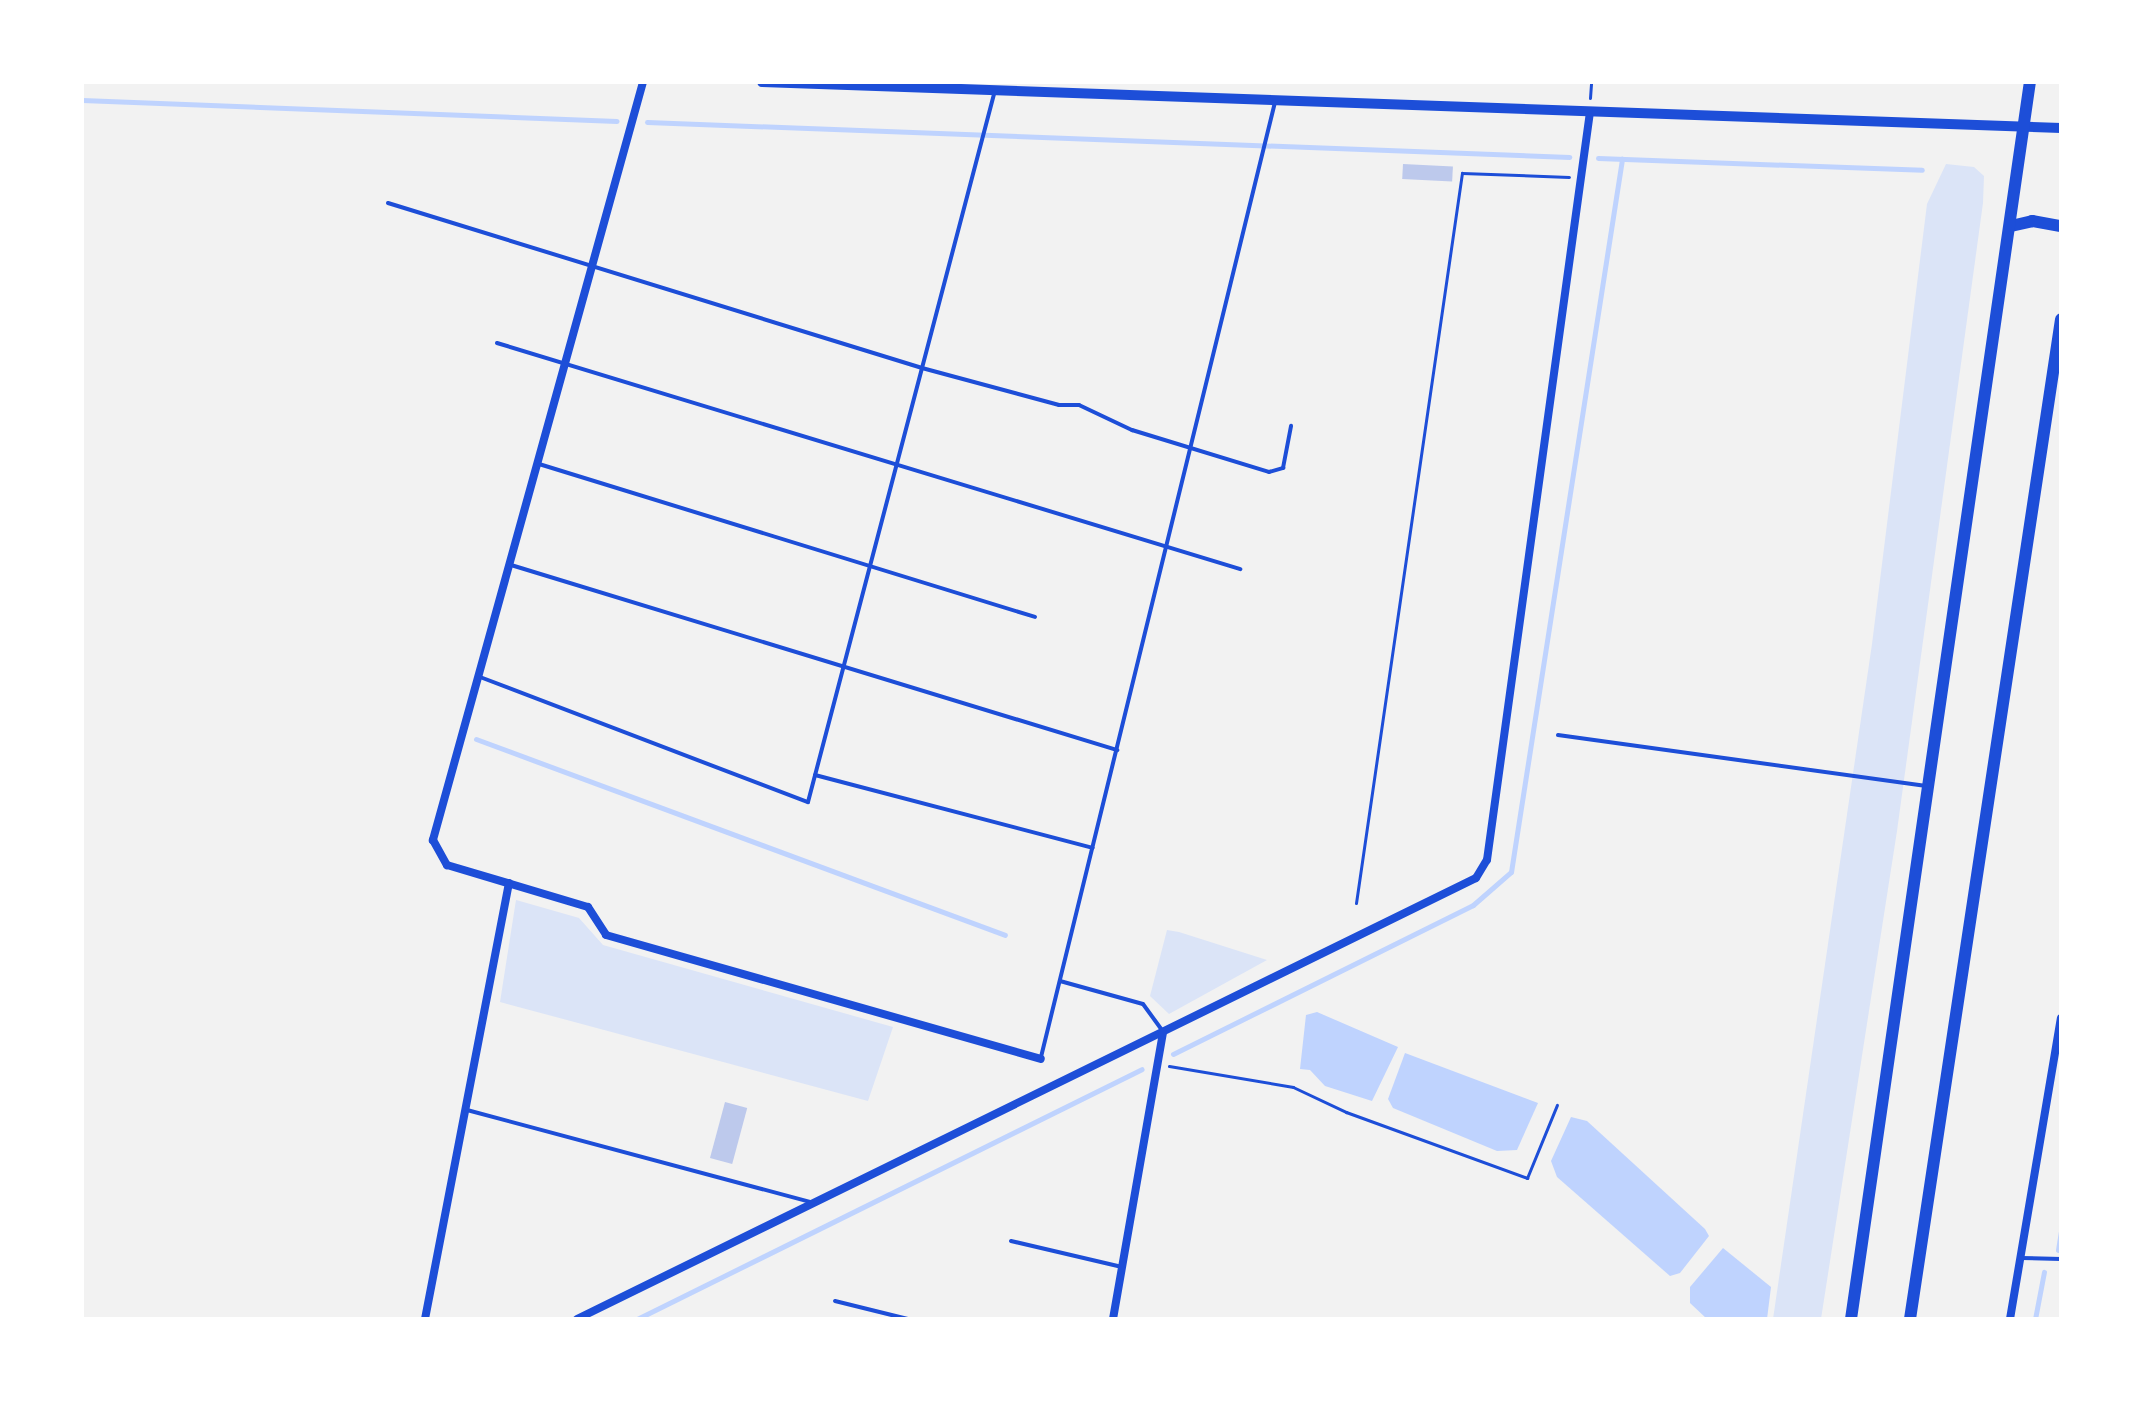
<!DOCTYPE html>
<html>
<head>
<meta charset="utf-8">
<style>
  body { margin:0 }
  #map { position:relative; width:2143px; height:1401px; overflow:hidden; background:#f2f2f2; font-family:"Archivo Narrow",sans-serif }
  div>[style] { position:absolute }
  .green>* { inset:0; background:#dbe4f7 }
  .water>* { inset:0; background:#bfd3fe }
  .stream>* { height:5px; margin:-2.5px; padding:0 2.5px; transform-origin:2.5px; border-radius:2.5px; background:#bfd3fe }
  .building>* { inset:0; background:#bdc9ec; transform-origin:0 0 }
  .path>* { height:3px; margin:-1.5px; padding:0 1.5px; transform-origin:1.5px; border-radius:1.5px; background:#1d4ed8 }
  .service>* { height:4px; margin:-2px; padding:0 2px; transform-origin:2px; border-radius:2px; background:#1d4ed8 }
  .minor>* { height:8px; margin:-4px; padding:0 4px; transform-origin:4px; border-radius:4px; background:#1d4ed8 }
  .tertiary>* { height:10px; margin:-5px; padding:0 5px; transform-origin:5px; border-radius:5px; background:#1d4ed8 }
  .primary>* { height:12px; margin:-6px; padding:0 6px; transform-origin:6px; border-radius:6px; background:#1d4ed8 }
  span { translate:-50% -50%; white-space:nowrap; text-align:center; line-height:1.15; -webkit-text-stroke:6px #fff; paint-order:stroke }
  .frame { position:absolute; inset:0; border:84px solid #fff; pointer-events:none }
</style>
</head>
<body>
<div id="map">
  <div class="green">
    <i style="clip-path:polygon(1946px 164px,1974px 167px,1984px 176px,1983px 203px,1897px 831px,1821px 1319px,1773px 1319px,1872px 644px,1927px 204px)"></i>
    <i style="clip-path:polygon(516px 900px,579px 918px,603px 945px,893px 1027px,868px 1101px,500px 1002px)"></i>
    <i style="clip-path:polygon(1167px 930px,1179px 932px,1267px 960px,1169px 1014px,1150px 996px)"></i>
  </div>
  <div class="water">
    <i style="clip-path:polygon(1317px 1012px,1398px 1047px,1372px 1101px,1325px 1086px,1310px 1070px,1300px 1069px,1306px 1015px)"></i>
    <i style="clip-path:polygon(1405px 1053px,1538px 1103px,1517px 1150px,1497px 1151px,1393px 1108px,1388px 1099px)"></i>
    <i style="clip-path:polygon(1571px 1117px,1587px 1121px,1705px 1229px,1709px 1236px,1680px 1273px,1670px 1276px,1557px 1177px,1551px 1161px)"></i>
    <i style="clip-path:polygon(1723px 1248px,1771px 1287px,1767px 1319px,1707px 1319px,1690px 1303px,1690px 1287px)"></i>
  </div>
  <div class="stream">
    <i style="left:82px;top:100px;width:535px;rotate:2.25deg"></i>
    <i style="left:647px;top:122px;width:923px;rotate:2.17deg"></i>
    <i style="left:1598px;top:158px;width:324px;rotate:2.1deg"></i>
    <i style="left:476px;top:739px;width:564px;rotate:20.33deg"></i>
    <i style="left:1173px;top:1054px;width:335px;rotate:-26.4deg"></i>
    <i style="left:1473px;top:905px;width:50px;rotate:-41deg"></i>
    <i style="left:1511px;top:872px;width:722px;rotate:-81.15deg"></i>
    <i style="left:2058px;top:1250px;width:18px;rotate:-81deg"></i>
    <i style="left:637px;top:1319px;width:563px;rotate:-26.34deg"></i>
    <i style="left:2035px;top:1319px;width:48px;rotate:-79.2deg"></i>
  </div>
  <div class="building">
    <i style="left:1403px;top:164px;width:50px;height:15px;rotate:3deg"></i>
    <i style="left:725px;top:1102px;width:23px;height:58px;rotate:15deg"></i>
  </div>
  <div class="path">
    <i style="left:1590px;top:98px;width:16px;rotate:-86deg"></i>
    <i style="left:1356px;top:903px;width:738px;rotate:-81.74deg"></i>
    <i style="left:1462px;top:173px;width:107px;rotate:2.1deg"></i>
    <i style="left:1169px;top:1066px;width:126px;rotate:9.6deg"></i>
    <i style="left:1293px;top:1087px;width:59px;rotate:25.3deg"></i>
    <i style="left:1346px;top:1112px;width:193px;rotate:20deg"></i>
    <i style="left:1527px;top:1178px;width:79px;rotate:-67.7deg"></i>
  </div>
  <div class="service">
    <i style="left:388px;top:203px;width:559px;rotate:17.17deg"></i>
    <i style="left:922px;top:368px;width:142px;rotate:15.1deg"></i>
    <i style="left:1059px;top:405px;width:20px"></i>
    <i style="left:1079px;top:405px;width:59px;rotate:25.3deg"></i>
    <i style="left:1132px;top:430px;width:143px;rotate:17deg"></i>
    <i style="left:1269px;top:472px;width:15px;rotate:-16deg"></i>
    <i style="left:1283px;top:468px;width:43px;rotate:-79.2deg"></i>
    <i style="left:497px;top:343px;width:777px;rotate:16.92deg"></i>
    <i style="left:539px;top:464px;width:519px;rotate:17.14deg"></i>
    <i style="left:511px;top:565px;width:634px;rotate:16.98deg"></i>
    <i style="left:480px;top:677px;width:351px;rotate:20.9deg"></i>
    <i style="left:808px;top:802px;width:736px;rotate:-75.28deg"></i>
    <i style="left:1558px;top:735px;width:370px;rotate:7.9deg"></i>
    <i style="left:815px;top:775px;width:287px;rotate:14.7deg"></i>
    <i style="left:1060px;top:981px;width:86px;rotate:15.5deg"></i>
    <i style="left:1143px;top:1004px;width:34px;rotate:54deg"></i>
    <i style="left:1041px;top:1057px;width:983px;rotate:-76.23deg"></i>
    <i style="left:467px;top:1110px;width:356px;rotate:15deg"></i>
    <i style="left:1011px;top:1241px;width:114px;rotate:13.2deg"></i>
    <i style="left:2021px;top:1258px;width:40px;rotate:1.4deg"></i>
    <i style="left:835px;top:1301px;width:75px;rotate:13.9deg"></i>
  </div>
  <div class="minor">
    <i style="left:643px;top:82px;width:787px;rotate:105.49deg"></i>
    <i style="left:433px;top:840px;width:29px;rotate:61deg"></i>
    <i style="left:447px;top:865px;width:147px;rotate:16.6deg"></i>
    <i style="left:588px;top:907px;width:33px;rotate:57deg"></i>
    <i style="left:606px;top:935px;width:452px;rotate:15.9deg"></i>
    <i style="left:425px;top:1319px;width:444px;rotate:-79.1deg"></i>
    <i style="left:577px;top:1319px;width:1001px;rotate:-26.13deg"></i>
    <i style="left:1476px;top:878px;width:21px;rotate:-59deg"></i>
    <i style="left:1487px;top:860px;width:755px;rotate:-82.16deg"></i>
    <i style="left:1113px;top:1319px;width:291px;rotate:-80.1deg"></i>
    <i style="left:2010px;top:1319px;width:305px;rotate:-80.4deg"></i>
  </div>
  <div class="tertiary">
    <i style="left:762px;top:82px;width:1300px;rotate:2.03deg"></i>
  </div>
  <div class="primary">
    <i style="left:2011px;top:226px;width:22px;rotate:-13deg"></i>
    <i style="left:2032px;top:221px;width:29px;rotate:10deg"></i>
    <i style="left:1851px;top:1319px;width:1250px;rotate:-81.77deg"></i>
    <i style="left:1910px;top:1319px;width:1011px;rotate:-81.41deg"></i>
  </div>
  <div class="frame"></div>
</div>
</body>
</html>
